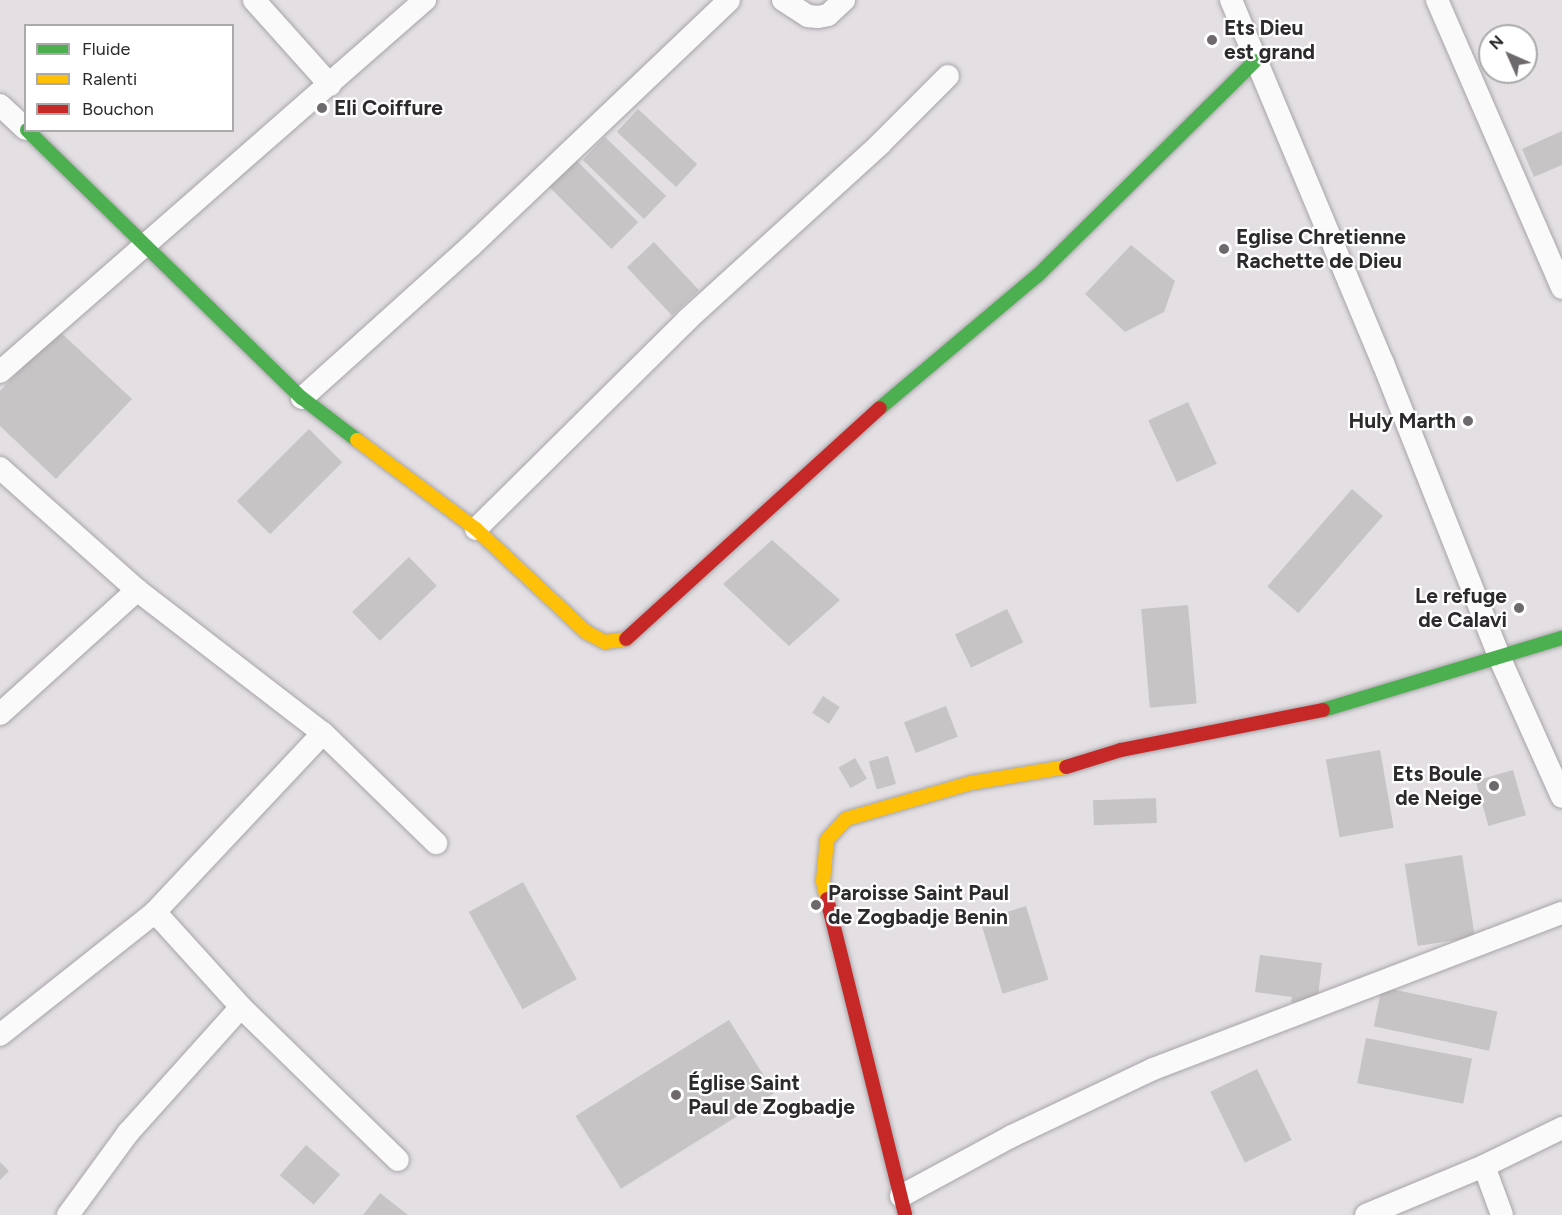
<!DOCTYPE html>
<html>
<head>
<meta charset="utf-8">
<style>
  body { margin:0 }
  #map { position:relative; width:1562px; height:1215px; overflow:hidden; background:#e3dfe3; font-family:Figtree,sans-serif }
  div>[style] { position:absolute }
  .building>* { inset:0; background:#c7c4c6; transform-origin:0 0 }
  .roads { filter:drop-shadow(0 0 2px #a7a4a8) drop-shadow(0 0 2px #a7a4a8) }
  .street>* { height:22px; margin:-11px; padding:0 11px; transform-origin:11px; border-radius:11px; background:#fbfafb }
  .fast>* { height:14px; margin:-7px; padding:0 7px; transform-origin:7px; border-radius:7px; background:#4caf50 }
  .slow>* { height:14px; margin:-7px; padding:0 7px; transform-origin:7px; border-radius:7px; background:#ffc107 }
  .jam>* { height:14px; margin:-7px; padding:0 7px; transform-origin:7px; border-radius:7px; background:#c62828 }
  .dots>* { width:16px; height:16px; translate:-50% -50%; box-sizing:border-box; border:3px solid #fff; border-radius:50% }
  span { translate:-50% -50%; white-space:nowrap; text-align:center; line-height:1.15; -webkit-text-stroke:4.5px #fff; paint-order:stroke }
  .poi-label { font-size:21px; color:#2d2a2d; font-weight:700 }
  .left { translate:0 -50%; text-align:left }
  .right { translate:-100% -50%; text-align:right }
  .legend { position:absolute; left:24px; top:24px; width:210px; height:108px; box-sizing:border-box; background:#fff; border:2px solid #abaaab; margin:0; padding:8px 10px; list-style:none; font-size:18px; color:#2d2a2d }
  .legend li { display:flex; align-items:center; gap:12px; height:30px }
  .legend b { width:30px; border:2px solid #abaaab }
  .north { position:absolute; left:1478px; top:24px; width:60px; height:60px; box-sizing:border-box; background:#fff; border:2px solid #abaaab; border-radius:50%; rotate:315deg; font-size:16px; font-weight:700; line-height:24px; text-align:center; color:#2d2a2d }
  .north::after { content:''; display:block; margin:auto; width:21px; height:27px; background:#6d696d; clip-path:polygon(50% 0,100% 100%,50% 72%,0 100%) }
</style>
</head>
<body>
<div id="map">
  <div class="building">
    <i style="left:638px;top:109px;width:81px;height:31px;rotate:43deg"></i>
    <i style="clip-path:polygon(1562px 131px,1562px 165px,1534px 177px,1522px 149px)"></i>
    <i style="left:605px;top:137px;width:85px;height:32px;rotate:44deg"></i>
    <i style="left:576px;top:160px;width:88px;height:38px;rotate:45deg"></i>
    <i style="left:654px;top:242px;width:66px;height:37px;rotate:47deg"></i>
    <i style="clip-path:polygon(1131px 245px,1175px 281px,1164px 312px,1125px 332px,1085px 294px)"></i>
    <i style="clip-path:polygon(58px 330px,132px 399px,56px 479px,0 426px,0 391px)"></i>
    <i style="left:1188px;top:402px;width:68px;height:44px;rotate:65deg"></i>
    <i style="left:309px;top:429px;width:47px;height:102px;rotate:45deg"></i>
    <i style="left:1352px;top:489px;width:41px;height:129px;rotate:41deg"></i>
    <i style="clip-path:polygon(772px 540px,840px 600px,789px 646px,723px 584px)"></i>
    <i style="left:409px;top:557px;width:40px;height:79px;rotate:46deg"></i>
    <i style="left:1188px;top:605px;width:99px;height:47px;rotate:85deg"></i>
    <i style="left:1007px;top:609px;width:37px;height:58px;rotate:64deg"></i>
    <i style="left:823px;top:696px;width:20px;height:20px;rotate:33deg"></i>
    <i style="left:946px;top:706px;width:33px;height:45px;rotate:69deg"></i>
    <i style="left:1380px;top:750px;width:79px;height:55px;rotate:80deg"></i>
    <i style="left:888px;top:756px;width:29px;height:20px;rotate:74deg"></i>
    <i style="left:855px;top:758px;width:24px;height:19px;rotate:60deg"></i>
    <i style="left:1513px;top:770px;width:47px;height:39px;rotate:74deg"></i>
    <i style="left:1156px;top:798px;width:25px;height:63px;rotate:88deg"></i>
    <i style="left:1462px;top:855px;width:83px;height:58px;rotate:81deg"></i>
    <i style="left:523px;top:882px;width:111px;height:62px;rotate:61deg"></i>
    <i style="left:1026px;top:906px;width:77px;height:48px;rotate:73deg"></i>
    <i style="clip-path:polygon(1260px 955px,1322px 963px,1317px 1005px,1291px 1002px,1292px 997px,1255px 992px)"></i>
    <i style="left:1382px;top:987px;width:118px;height:40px;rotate:12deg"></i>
    <i style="left:729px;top:1020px;width:86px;height:181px;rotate:58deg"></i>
    <i style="left:1366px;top:1038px;width:108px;height:46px;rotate:11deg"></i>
    <i style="left:1257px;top:1069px;width:79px;height:52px;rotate:64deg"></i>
    <i style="left:306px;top:1145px;width:45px;height:40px;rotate:41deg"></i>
    <i style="clip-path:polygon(0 1162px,9px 1171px,0 1180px)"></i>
    <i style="clip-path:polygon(380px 1193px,408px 1215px,363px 1215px)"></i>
  </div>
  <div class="roads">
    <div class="street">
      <i style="left:254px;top:0;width:114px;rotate:48.2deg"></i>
      <i style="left:783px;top:0;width:30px;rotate:33deg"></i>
      <i style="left:808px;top:16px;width:10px;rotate:6deg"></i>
      <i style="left:818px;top:17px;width:10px;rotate:-11deg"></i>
      <i style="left:828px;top:15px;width:22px;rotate:-43deg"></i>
      <i style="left:1231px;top:0;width:394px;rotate:67.3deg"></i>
      <i style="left:1383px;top:363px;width:318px;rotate:68.4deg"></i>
      <i style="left:1500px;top:659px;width:151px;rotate:65.8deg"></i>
      <i style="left:1437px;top:0;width:314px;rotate:66.5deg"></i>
      <i style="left:0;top:105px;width:35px;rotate:43deg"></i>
      <i style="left:0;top:372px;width:565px;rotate:-41.2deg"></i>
      <i style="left:302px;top:398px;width:227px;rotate:-42deg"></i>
      <i style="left:471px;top:246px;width:356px;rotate:-43.6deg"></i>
      <i style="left:0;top:468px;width:183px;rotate:41.7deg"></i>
      <i style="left:137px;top:590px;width:235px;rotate:37.6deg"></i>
      <i style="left:323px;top:733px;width:158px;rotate:44.2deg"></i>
      <i style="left:476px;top:529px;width:298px;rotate:-44.7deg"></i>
      <i style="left:688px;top:319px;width:260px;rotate:-42.3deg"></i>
      <i style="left:880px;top:144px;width:96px;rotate:-45deg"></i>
      <i style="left:0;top:714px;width:185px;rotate:-42.1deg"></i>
      <i style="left:155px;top:912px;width:128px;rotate:47.8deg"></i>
      <i style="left:241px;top:1007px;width:219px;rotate:44.3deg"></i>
      <i style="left:0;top:1035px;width:198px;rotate:-38.4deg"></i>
      <i style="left:155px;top:912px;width:245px;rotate:-46.8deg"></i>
      <i style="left:1484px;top:1166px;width:52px;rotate:69.8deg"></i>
      <i style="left:901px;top:1196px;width:126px;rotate:-28.4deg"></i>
      <i style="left:1012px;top:1136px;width:156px;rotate:-25.4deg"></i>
      <i style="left:1153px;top:1069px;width:438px;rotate:-20.9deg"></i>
      <i style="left:68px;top:1215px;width:102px;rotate:-53.8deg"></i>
      <i style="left:128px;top:1133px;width:169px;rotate:-48.1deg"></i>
      <i style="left:1366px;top:1215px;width:128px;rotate:-22.6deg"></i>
      <i style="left:1484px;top:1166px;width:87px;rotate:-26deg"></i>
    </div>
    <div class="fast">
      <i style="left:27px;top:130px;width:384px;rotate:44.3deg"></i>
      <i style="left:302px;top:398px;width:69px;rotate:37.4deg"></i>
      <i style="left:880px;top:408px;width:205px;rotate:-40.1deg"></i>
      <i style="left:1037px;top:276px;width:306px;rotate:-44.6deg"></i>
      <i style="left:1323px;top:710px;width:250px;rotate:-16.8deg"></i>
    </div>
    <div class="slow">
      <i style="left:357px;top:440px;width:149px;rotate:36.8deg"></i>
      <i style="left:476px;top:529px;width:151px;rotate:43.1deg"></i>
      <i style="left:586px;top:632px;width:21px;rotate:28deg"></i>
      <i style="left:605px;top:642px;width:21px;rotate:-8deg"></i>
      <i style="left:827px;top:899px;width:18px;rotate:-103deg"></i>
      <i style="left:823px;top:881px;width:41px;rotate:-84.4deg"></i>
      <i style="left:827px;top:840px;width:28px;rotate:-48deg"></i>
      <i style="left:846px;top:819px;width:130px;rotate:-16.1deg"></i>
      <i style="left:971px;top:783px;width:96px;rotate:-9.6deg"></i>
    </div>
    <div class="jam">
      <i style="left:626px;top:639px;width:343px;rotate:-42.3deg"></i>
      <i style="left:1066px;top:767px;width:58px;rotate:-17.2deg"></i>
      <i style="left:1121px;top:750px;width:206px;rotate:-11.2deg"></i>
      <i style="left:827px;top:899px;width:325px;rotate:76.1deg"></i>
    </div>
  </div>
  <div class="dots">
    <i style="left:1212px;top:40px;background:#6d696d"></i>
    <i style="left:322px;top:108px;background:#6d696d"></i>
    <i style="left:1224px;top:249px;background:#6d696d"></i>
    <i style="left:1468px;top:421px;background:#6d696d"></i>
    <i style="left:1519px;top:608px;background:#6d696d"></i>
    <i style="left:1494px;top:786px;background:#6d696d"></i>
    <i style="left:816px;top:905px;background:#6d696d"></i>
    <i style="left:676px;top:1095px;background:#6d696d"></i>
  </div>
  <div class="poi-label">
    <span class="left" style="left:1224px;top:40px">Ets Dieu<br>est grand</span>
    <span class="left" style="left:334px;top:108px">Eli Coiffure</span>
    <span class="left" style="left:1236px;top:249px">Eglise Chretienne<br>Rachette de Dieu</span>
    <span class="right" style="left:1456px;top:421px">Huly Marth</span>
    <span class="right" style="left:1507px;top:608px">Le refuge<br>de Calavi</span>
    <span class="right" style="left:1482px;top:786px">Ets Boule<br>de Neige</span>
    <span class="left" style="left:828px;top:905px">Paroisse Saint Paul<br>de Zogbadje Benin</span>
    <span class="left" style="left:688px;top:1095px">Église Saint<br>Paul de Zogbadje</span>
  </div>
  <ul class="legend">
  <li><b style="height:8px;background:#4caf50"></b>Fluide</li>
  <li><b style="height:8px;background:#ffc107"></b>Ralenti</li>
  <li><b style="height:8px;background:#c62828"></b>Bouchon</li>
  </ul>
  <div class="north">N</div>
</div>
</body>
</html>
